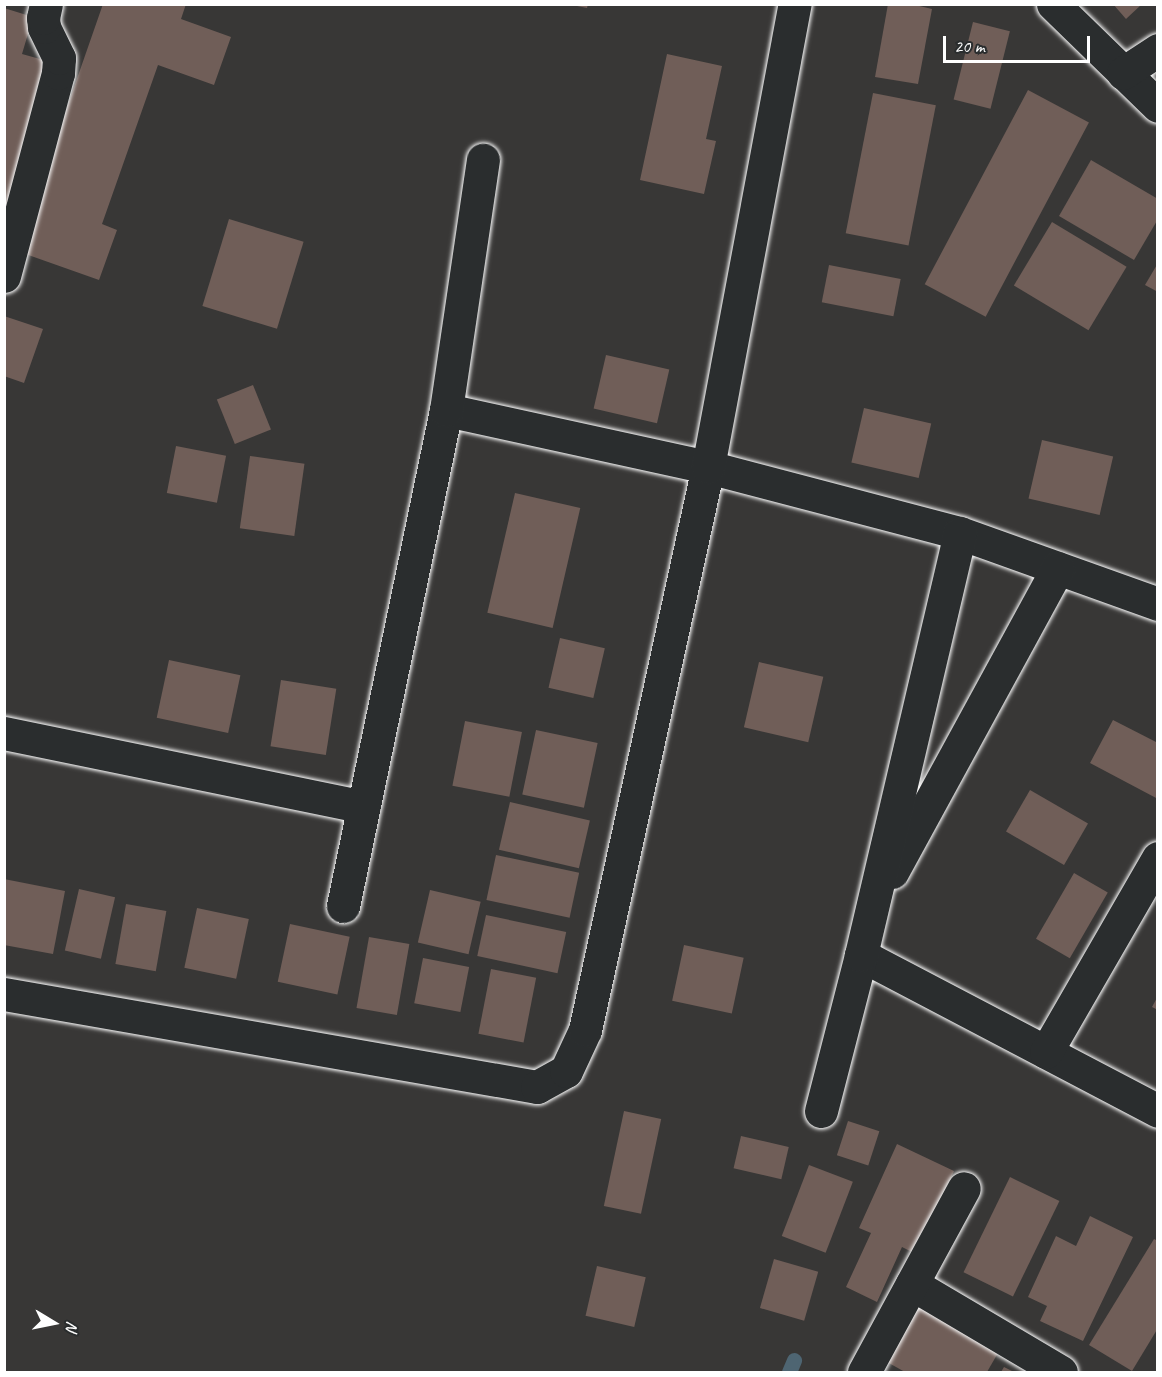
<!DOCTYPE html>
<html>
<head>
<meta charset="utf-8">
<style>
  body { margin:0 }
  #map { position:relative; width:1162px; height:1377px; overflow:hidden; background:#383736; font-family:Caveat,sans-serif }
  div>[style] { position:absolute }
  .stream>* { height:15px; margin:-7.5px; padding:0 7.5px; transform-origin:7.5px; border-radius:7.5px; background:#4e6572 }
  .building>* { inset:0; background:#705e58; transform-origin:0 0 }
  .roads { filter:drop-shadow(0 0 2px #fff) drop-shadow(0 0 2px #fff) }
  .minor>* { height:33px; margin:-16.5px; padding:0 16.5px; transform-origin:16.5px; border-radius:16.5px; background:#2a2d2e }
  span { translate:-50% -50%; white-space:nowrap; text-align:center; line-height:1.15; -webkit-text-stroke:4.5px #2a2d2e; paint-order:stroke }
  .frame { position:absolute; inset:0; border:6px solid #fff; pointer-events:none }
  .north { position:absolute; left:24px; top:1293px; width:60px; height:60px; -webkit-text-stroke:4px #2a2d2e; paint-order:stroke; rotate:100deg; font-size:16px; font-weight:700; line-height:24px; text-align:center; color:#fff }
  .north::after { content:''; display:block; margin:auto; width:21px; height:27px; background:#fff; clip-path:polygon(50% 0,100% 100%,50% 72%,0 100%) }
  .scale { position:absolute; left:943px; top:36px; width:147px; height:27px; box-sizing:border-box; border:3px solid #fff; border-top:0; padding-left:8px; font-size:18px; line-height:21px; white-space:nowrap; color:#fff; -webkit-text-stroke:4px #2a2d2e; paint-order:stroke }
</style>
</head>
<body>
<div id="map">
  <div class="stream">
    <i style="left:789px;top:1372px;width:13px;rotate:-67deg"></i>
  </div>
  <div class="building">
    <i style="clip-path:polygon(103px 4px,186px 4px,181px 19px,231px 37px,214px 85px,158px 65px,102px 224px,117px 230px,99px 280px,17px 251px)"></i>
    <i style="clip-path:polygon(567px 4px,588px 4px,587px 8px)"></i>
    <i style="clip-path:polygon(888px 4px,911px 4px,932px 9px,918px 84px,875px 77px)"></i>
    <i style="clip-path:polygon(1113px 4px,1142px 4px,1126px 19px)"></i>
    <i style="clip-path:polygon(4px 8px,33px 17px,22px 54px,58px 64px,4px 248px)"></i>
    <i style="left:973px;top:22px;width:38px;height:80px;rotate:14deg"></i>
    <i style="clip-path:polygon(667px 54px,722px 66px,706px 139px,716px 141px,704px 194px,640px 180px)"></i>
    <i style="left:1028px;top:90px;width:69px;height:220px;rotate:28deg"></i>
    <i style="left:873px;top:93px;width:64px;height:143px;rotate:11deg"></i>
    <i style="clip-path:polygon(1091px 160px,1158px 199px,1158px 219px,1134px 260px,1059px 216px)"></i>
    <i style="left:229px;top:219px;width:78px;height:91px;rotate:17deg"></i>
    <i style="left:1052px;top:222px;width:87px;height:74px;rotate:31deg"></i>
    <i style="clip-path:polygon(1158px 263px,1158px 292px,1145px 285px)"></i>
    <i style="left:829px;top:265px;width:73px;height:38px;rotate:11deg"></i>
    <i style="clip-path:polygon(4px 316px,43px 329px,24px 383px,4px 376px)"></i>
    <i style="left:606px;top:355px;width:65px;height:55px;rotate:13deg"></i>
    <i style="left:253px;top:385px;width:48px;height:39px;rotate:68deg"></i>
    <i style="left:864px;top:408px;width:69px;height:56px;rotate:13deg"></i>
    <i style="left:1042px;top:440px;width:73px;height:60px;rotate:13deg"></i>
    <i style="left:176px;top:446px;width:51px;height:48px;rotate:11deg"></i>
    <i style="left:250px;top:456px;width:55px;height:73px;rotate:8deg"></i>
    <i style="left:515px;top:493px;width:67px;height:123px;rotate:13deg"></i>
    <i style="left:560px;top:638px;width:46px;height:51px;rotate:13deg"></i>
    <i style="left:169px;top:660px;width:73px;height:59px;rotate:12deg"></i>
    <i style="left:759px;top:662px;width:66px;height:67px;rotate:13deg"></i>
    <i style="left:281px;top:680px;width:56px;height:67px;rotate:9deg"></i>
    <i style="clip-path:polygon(1113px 720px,1158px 743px,1158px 799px,1090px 763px)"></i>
    <i style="left:465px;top:721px;width:58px;height:66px;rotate:11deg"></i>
    <i style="left:536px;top:730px;width:63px;height:66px;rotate:12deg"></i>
    <i style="left:1030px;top:790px;width:67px;height:48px;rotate:30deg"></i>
    <i style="left:510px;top:802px;width:82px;height:49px;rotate:13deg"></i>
    <i style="left:496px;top:855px;width:85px;height:46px;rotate:12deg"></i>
    <i style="left:1074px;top:873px;width:39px;height:76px;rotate:30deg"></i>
    <i style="clip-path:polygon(4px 879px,65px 891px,53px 954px,4px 945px)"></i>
    <i style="left:79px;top:889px;width:37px;height:63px;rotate:13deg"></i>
    <i style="left:430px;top:890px;width:52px;height:54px;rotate:13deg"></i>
    <i style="left:126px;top:904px;width:41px;height:61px;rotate:10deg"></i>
    <i style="left:197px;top:908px;width:53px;height:61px;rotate:12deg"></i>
    <i style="left:486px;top:915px;width:82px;height:42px;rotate:12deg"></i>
    <i style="left:290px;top:924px;width:61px;height:59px;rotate:12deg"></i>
    <i style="left:369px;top:937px;width:41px;height:72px;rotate:10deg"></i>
    <i style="left:684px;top:945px;width:61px;height:57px;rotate:12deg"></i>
    <i style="left:423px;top:958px;width:47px;height:46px;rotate:11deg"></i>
    <i style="left:491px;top:969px;width:46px;height:66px;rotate:11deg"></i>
    <i style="clip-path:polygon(1158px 996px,1158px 1010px,1152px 1007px)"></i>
    <i style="left:624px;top:1111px;width:38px;height:97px;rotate:12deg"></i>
    <i style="left:848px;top:1121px;width:33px;height:36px;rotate:18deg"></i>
    <i style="left:741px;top:1136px;width:49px;height:33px;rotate:13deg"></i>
    <i style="clip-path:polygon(897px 1144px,954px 1171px,916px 1254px,902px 1247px,877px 1302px,846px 1287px,871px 1233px,859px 1228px)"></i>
    <i style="left:809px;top:1165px;width:47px;height:76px;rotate:21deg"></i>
    <i style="left:1010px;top:1177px;width:55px;height:106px;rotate:26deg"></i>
    <i style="clip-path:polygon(1090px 1216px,1133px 1237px,1083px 1341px,1040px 1321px,1047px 1306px,1028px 1297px,1056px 1236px,1076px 1246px)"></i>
    <i style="clip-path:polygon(1154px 1239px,1158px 1241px,1158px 1328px,1132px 1371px,1089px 1345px)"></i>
    <i style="left:774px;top:1259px;width:46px;height:51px;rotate:16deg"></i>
    <i style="left:597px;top:1266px;width:50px;height:51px;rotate:13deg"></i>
    <i style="clip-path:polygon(921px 1300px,1002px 1346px,987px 1372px,905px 1372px,887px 1362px)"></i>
    <i style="clip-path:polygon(1004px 1367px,1014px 1372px,1001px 1372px)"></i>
  </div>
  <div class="roads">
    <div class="minor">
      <i style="left:1053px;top:4px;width:146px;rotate:44.2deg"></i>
      <i style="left:1123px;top:73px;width:42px;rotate:-33.3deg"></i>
      <i style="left:4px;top:276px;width:210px;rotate:-75.1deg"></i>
      <i style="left:58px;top:73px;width:15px;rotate:-86deg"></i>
      <i style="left:59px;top:58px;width:34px;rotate:-116deg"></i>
      <i style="left:44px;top:27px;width:9px;rotate:-96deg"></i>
      <i style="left:43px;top:18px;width:14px;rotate:-78deg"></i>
      <i style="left:446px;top:410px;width:268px;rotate:12.3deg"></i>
      <i style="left:708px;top:467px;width:260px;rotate:14.7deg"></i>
      <i style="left:960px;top:533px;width:210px;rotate:19.7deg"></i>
      <i style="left:4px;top:733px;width:367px;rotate:11.6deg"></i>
      <i style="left:892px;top:872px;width:346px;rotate:-61.4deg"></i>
      <i style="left:343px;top:906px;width:507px;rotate:-78.27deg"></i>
      <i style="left:446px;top:410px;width:253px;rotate:-81.6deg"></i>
      <i style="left:861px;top:955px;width:335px;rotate:27.7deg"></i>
      <i style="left:4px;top:994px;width:541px;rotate:9.9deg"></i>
      <i style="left:537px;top:1087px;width:33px;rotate:-29deg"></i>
      <i style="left:566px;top:1071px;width:45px;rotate:-65.1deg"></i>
      <i style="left:585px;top:1030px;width:576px;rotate:-77.68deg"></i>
      <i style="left:708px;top:467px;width:471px;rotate:-79.4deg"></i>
      <i style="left:1046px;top:1052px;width:224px;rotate:-60deg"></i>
      <i style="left:821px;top:1111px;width:161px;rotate:-75.6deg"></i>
      <i style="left:861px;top:955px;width:433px;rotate:-76.8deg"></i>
      <i style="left:912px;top:1284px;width:173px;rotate:30.6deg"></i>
      <i style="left:864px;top:1372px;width:209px;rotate:-61.5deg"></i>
    </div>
  </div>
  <div class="frame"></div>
  <div class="north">N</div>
  <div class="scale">20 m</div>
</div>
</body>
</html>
